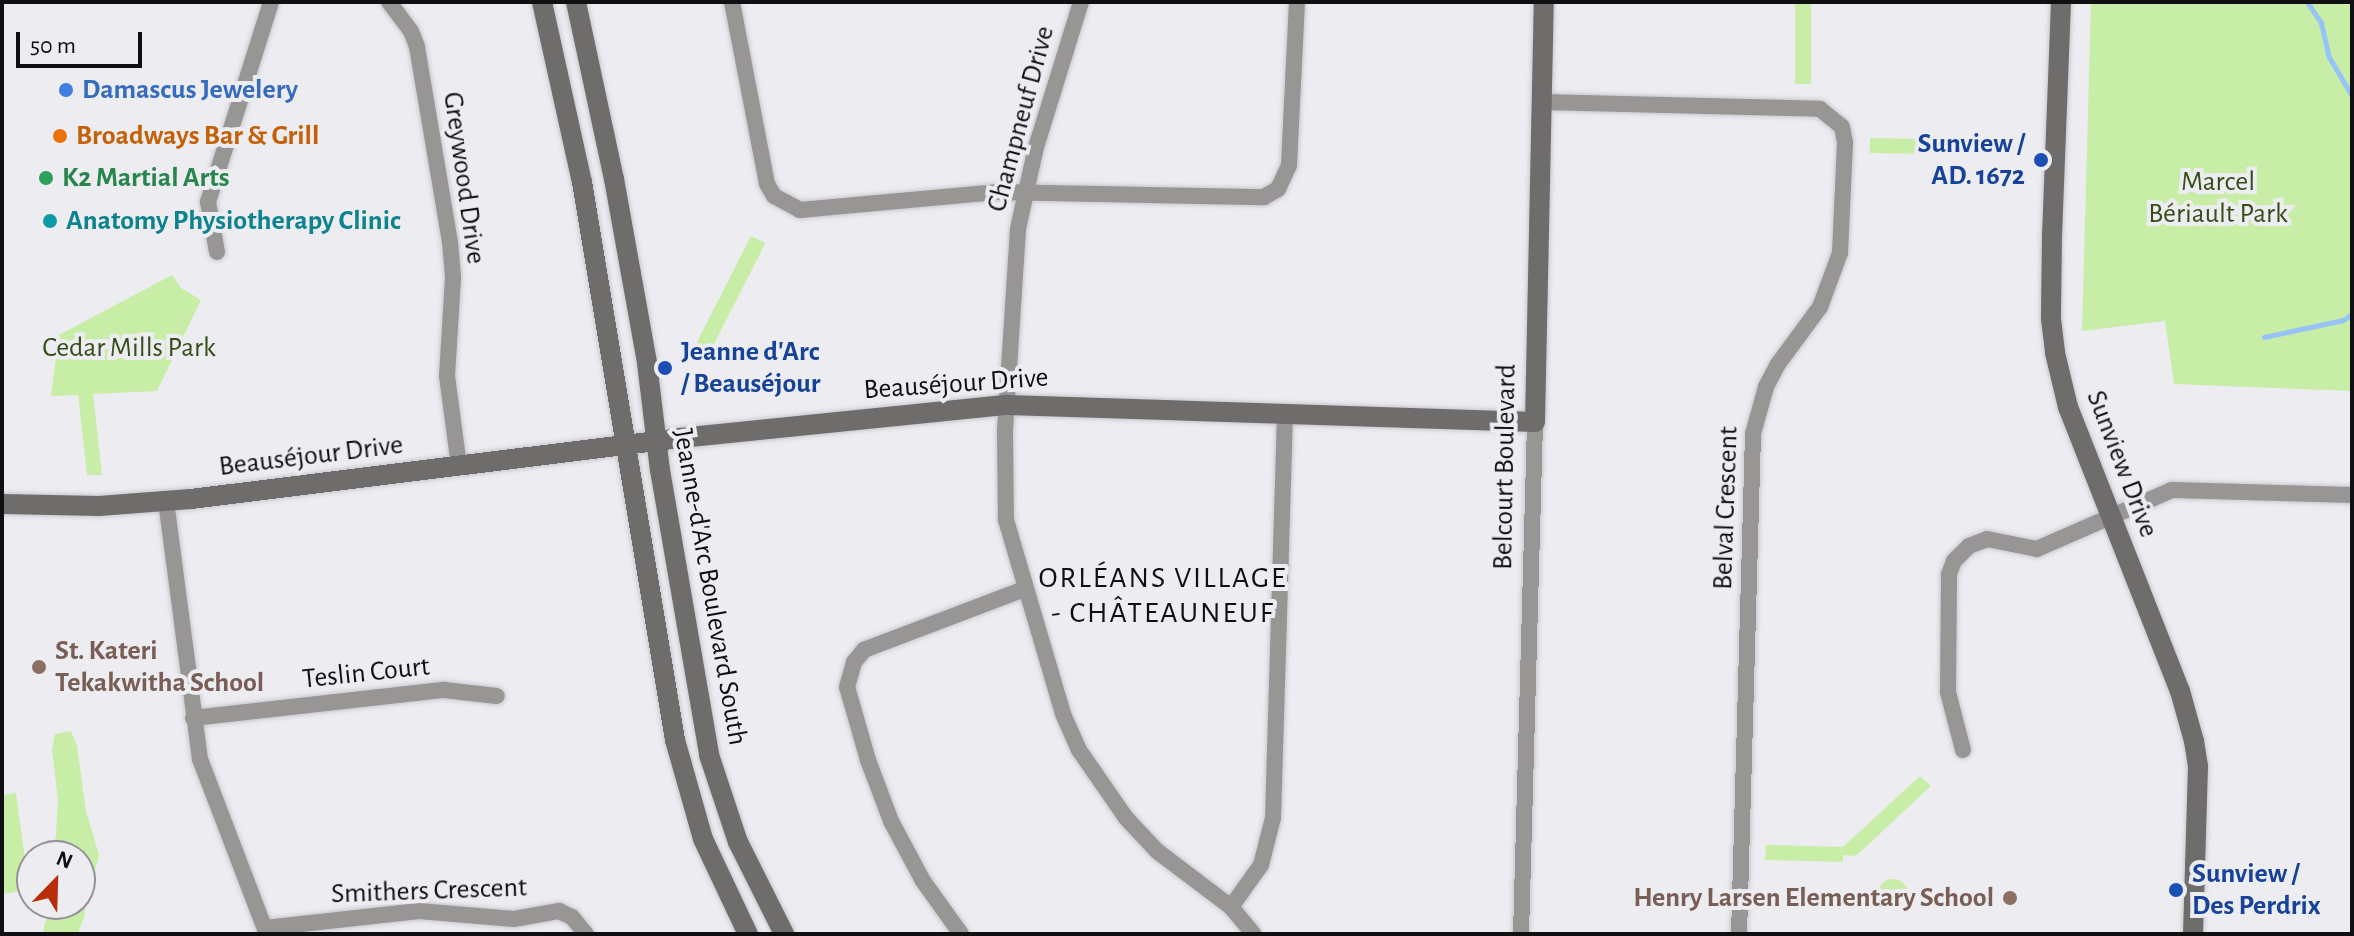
<!DOCTYPE html>
<html>
<head>
<meta charset="utf-8">
<style>
  body { margin:0 }
  #map { position:relative; width:2354px; height:936px; overflow:hidden; background:#edecf1; font-family:"Alegreya Sans",sans-serif }
  div>[style] { position:absolute }
  .green>* { inset:0; background:#c8eda6; transform-origin:0 0 }
  .round { border-radius:50% }
  .stream>* { height:5px; margin:-2.5px; padding:0 2.5px; transform-origin:2.5px; border-radius:2.5px; background:#97c3f9 }
  .roads { filter:drop-shadow(0 0 2px #cac9cd) drop-shadow(0 0 2px #cac9cd) }
  .street>* { height:16px; margin:-8px; padding:0 8px; transform-origin:8px; border-radius:8px; background:#989595 }
  .secondary>* { height:20px; margin:-10px; padding:0 10px; transform-origin:10px; border-radius:10px; background:#6f6c6c }
  .dots>* { width:22px; height:22px; translate:-50% -50%; box-sizing:border-box; border:4px solid #edecf1; border-radius:50% }
  span { translate:-50% -50%; white-space:nowrap; text-align:center; line-height:1.15; -webkit-text-stroke:8px #edecf1; paint-order:stroke }
  .shop-label { font-size:28px; color:#366cbe; font-weight:700 }
  .left { translate:0 -50%; text-align:left }
  .street-label { font-size:28px; color:#100f11 }
  .food-label { font-size:28px; color:#c56008; font-weight:700 }
  .transit-label { font-size:28px; color:#164399; font-weight:700 }
  .right { translate:-100% -50%; text-align:right }
  .leisure-label { font-size:28px; color:#27864d; font-weight:700 }
  .park-label { font-size:28px; color:#354e18 }
  .culture-label { font-size:28px; color:#0d838f; font-weight:700 }
  .education-label { font-size:28px; color:#785e54; font-weight:700 }
  .neighbourhood-label { font-size:30px; color:#100f11; letter-spacing:2px }
  .frame { position:absolute; inset:0; border:4px solid #100f11; pointer-events:none }
  .north { position:absolute; left:16px; top:840px; width:80px; height:80px; box-sizing:border-box; background:#edecf1; border:2px solid #959497; border-radius:50%; rotate:23deg; font-size:22px; font-weight:700; line-height:32px; text-align:center; color:#100f11 }
  .north::after { content:''; display:block; margin:auto; width:28px; height:36px; background:#b82d0a; clip-path:polygon(50% 0,100% 100%,50% 72%,0 100%) }
  .scale { position:absolute; left:16px; top:32px; width:126px; height:36px; box-sizing:border-box; border:4px solid #100f11; border-top:0; padding-left:10px; font-size:24px; line-height:28px; white-space:nowrap; color:#100f11; -webkit-text-stroke:6px #edecf1; paint-order:stroke }
</style>
</head>
<body>
<div id="map">
  <div class="green">
    <i style="left:1795px;top:2px;width:16px;height:82px"></i>
    <i style="clip-path:polygon(2091px 2px,2352px 2px,2352px 391px,2174px 384px,2165px 321px,2082px 331px)"></i>
    <i style="left:1870px;top:138px;width:154px;height:15px;rotate:1deg"></i>
    <i style="left:751px;top:236px;width:16px;height:127px;rotate:27deg"></i>
    <i style="clip-path:polygon(172px 275px,181px 288px,201px 300px,157px 391px,93px 394px,102px 475px,87px 475px,78px 395px,51px 396px,59px 335px)"></i>
    <i style="clip-path:polygon(71px 731px,77px 746px,86px 811px,99px 855px,95px 871px,84px 883px,85px 915px,78px 933px,109px 934px,2px 934px,43px 933px,45px 922px,59px 904px,80px 904px,80px 856px,58px 856px,55px 849px,58px 800px,52px 750px,55px 734px)"></i>
    <i style="clip-path:polygon(1920px 776px,1931px 786px,1856px 856px,1843px 855px,1843px 862px,1765px 860px,1766px 845px,1843px 847px)"></i>
    <i style="clip-path:polygon(16px 793px,29px 890px,2px 894px,2px 795px)"></i>
    <i class="round" style="left:1878px;top:879px;width:30px;height:30px"></i>
  </div>
  <div class="stream">
    <i style="left:2307px;top:2px;width:25px;rotate:56deg"></i>
    <i style="left:2321px;top:23px;width:35px;rotate:77deg"></i>
    <i style="left:2329px;top:57px;width:45px;rotate:59.5deg"></i>
    <i style="left:2264px;top:337px;width:81px;rotate:-12.1deg"></i>
    <i style="left:2343px;top:320px;width:11px;rotate:-34deg"></i>
  </div>
  <div class="roads">
    <div class="street">
      <i style="left:389px;top:2px;width:36px;rotate:53deg"></i>
      <i style="left:411px;top:31px;width:17px;rotate:69deg"></i>
      <i style="left:417px;top:47px;width:198px;rotate:80.4deg"></i>
      <i style="left:450px;top:242px;width:36px;rotate:85deg"></i>
      <i style="left:453px;top:278px;width:98px;rotate:93.5deg"></i>
      <i style="left:447px;top:376px;width:91px;rotate:82.4deg"></i>
      <i style="left:732px;top:2px;width:185px;rotate:79.1deg"></i>
      <i style="left:767px;top:184px;width:14px;rotate:60deg"></i>
      <i style="left:774px;top:196px;width:30px;rotate:28deg"></i>
      <i style="left:800px;top:210px;width:197px;rotate:-5.2deg"></i>
      <i style="left:996px;top:192px;width:268px;rotate:1.1deg"></i>
      <i style="left:1264px;top:197px;width:16px;rotate:-30deg"></i>
      <i style="left:1278px;top:189px;width:26px;rotate:-65deg"></i>
      <i style="left:1289px;top:165px;width:163px;rotate:-87.2deg"></i>
      <i style="left:1081px;top:2px;width:152px;rotate:107.2deg"></i>
      <i style="left:1036px;top:147px;width:84px;rotate:102.4deg"></i>
      <i style="left:1018px;top:229px;width:202px;rotate:93.7deg"></i>
      <i style="left:1005px;top:431px;width:89px;rotate:89.4deg"></i>
      <i style="left:1006px;top:520px;width:202px;rotate:73.6deg"></i>
      <i style="left:1063px;top:714px;width:39px;rotate:66deg"></i>
      <i style="left:1079px;top:750px;width:83px;rotate:55.3deg"></i>
      <i style="left:1126px;top:818px;width:45px;rotate:46.8deg"></i>
      <i style="left:1157px;top:851px;width:93px;rotate:37.1deg"></i>
      <i style="left:1231px;top:907px;width:35px;rotate:50deg"></i>
      <i style="left:1541px;top:102px;width:279px;rotate:1.4deg"></i>
      <i style="left:1820px;top:109px;width:28px;rotate:39deg"></i>
      <i style="left:1842px;top:127px;width:16px;rotate:79deg"></i>
      <i style="left:1845px;top:143px;width:110px;rotate:92.6deg"></i>
      <i style="left:1840px;top:253px;width:58px;rotate:110.3deg"></i>
      <i style="left:1820px;top:307px;width:71px;rotate:126.4deg"></i>
      <i style="left:1778px;top:364px;width:26px;rotate:118deg"></i>
      <i style="left:1766px;top:387px;width:49px;rotate:105.5deg"></i>
      <i style="left:1753px;top:434px;width:500px;rotate:91.6deg"></i>
      <i style="left:217px;top:252px;width:51px;rotate:-100.2deg"></i>
      <i style="left:208px;top:202px;width:210px;rotate:-72.5deg"></i>
      <i style="left:166px;top:501px;width:260px;rotate:82.5deg"></i>
      <i style="left:200px;top:759px;width:187px;rotate:69.1deg"></i>
      <i style="left:193px;top:718px;width:253px;rotate:-6.4deg"></i>
      <i style="left:444px;top:690px;width:53px;rotate:6.5deg"></i>
      <i style="left:1963px;top:750px;width:60px;rotate:-104.5deg"></i>
      <i style="left:1948px;top:692px;width:118px;rotate:-89.5deg"></i>
      <i style="left:1949px;top:574px;width:14px;rotate:-69deg"></i>
      <i style="left:1954px;top:561px;width:21px;rotate:-45deg"></i>
      <i style="left:1969px;top:546px;width:19px;rotate:-21deg"></i>
      <i style="left:1987px;top:539px;width:51px;rotate:11.3deg"></i>
      <i style="left:2037px;top:549px;width:147px;rotate:-23.6deg"></i>
      <i style="left:2172px;top:490px;width:180px;rotate:1.6deg"></i>
      <i style="left:1231px;top:907px;width:52px;rotate:-54.5deg"></i>
      <i style="left:1261px;top:865px;width:49px;rotate:-75.7deg"></i>
      <i style="left:1273px;top:818px;width:404px;rotate:-88.3deg"></i>
      <i style="left:265px;top:928px;width:155px;rotate:-6.3deg"></i>
      <i style="left:419px;top:911px;width:95px;rotate:4.8deg"></i>
      <i style="left:514px;top:919px;width:46px;rotate:-10.1deg"></i>
      <i style="left:559px;top:911px;width:14px;rotate:25deg"></i>
      <i style="left:572px;top:917px;width:22px;rotate:51deg"></i>
      <i style="left:961px;top:934px;width:65px;rotate:-125.6deg"></i>
      <i style="left:923px;top:881px;width:68px;rotate:-118.1deg"></i>
      <i style="left:891px;top:821px;width:65px;rotate:-110.7deg"></i>
      <i style="left:868px;top:760px;width:76px;rotate:-106deg"></i>
      <i style="left:847px;top:687px;width:26px;rotate:-74deg"></i>
      <i style="left:854px;top:662px;width:16px;rotate:-50deg"></i>
      <i style="left:864px;top:650px;width:172px;rotate:-20.8deg"></i>
      <i style="left:1521px;top:934px;width:512px;rotate:-88.43deg"></i>
    </div>
    <div class="secondary">
      <i style="left:542px;top:2px;width:184px;rotate:77.5deg"></i>
      <i style="left:582px;top:182px;width:566px;rotate:80.54deg"></i>
      <i style="left:675px;top:740px;width:103px;rotate:74.2deg"></i>
      <i style="left:703px;top:839px;width:105px;rotate:64.7deg"></i>
      <i style="left:576px;top:2px;width:181px;rotate:77.9deg"></i>
      <i style="left:614px;top:179px;width:187px;rotate:79.8deg"></i>
      <i style="left:647px;top:363px;width:108px;rotate:83.1deg"></i>
      <i style="left:660px;top:470px;width:289px;rotate:80.2deg"></i>
      <i style="left:709px;top:755px;width:92px;rotate:71.6deg"></i>
      <i style="left:738px;top:842px;width:103px;rotate:63.4deg"></i>
      <i style="left:2061px;top:2px;width:231px;rotate:92.2deg"></i>
      <i style="left:2052px;top:233px;width:86px;rotate:90.7deg"></i>
      <i style="left:2051px;top:319px;width:34px;rotate:83deg"></i>
      <i style="left:2055px;top:353px;width:56px;rotate:76.5deg"></i>
      <i style="left:2068px;top:407px;width:305px;rotate:68.5deg"></i>
      <i style="left:2180px;top:691px;width:52px;rotate:74.4deg"></i>
      <i style="left:2194px;top:741px;width:25px;rotate:81deg"></i>
      <i style="left:2198px;top:766px;width:168px;rotate:91.7deg"></i>
      <i style="left:2px;top:504px;width:97px;rotate:1.2deg"></i>
      <i style="left:99px;top:506px;width:92px;rotate:-4.4deg"></i>
      <i style="left:191px;top:499px;width:493px;rotate:-7.1deg"></i>
      <i style="left:680px;top:438px;width:329px;rotate:-5.8deg"></i>
      <i style="left:1007px;top:405px;width:528px;rotate:1.84deg"></i>
      <i style="left:1535px;top:422px;width:420px;rotate:-88.8deg"></i>
    </div>
  </div>
  <div class="dots">
    <i style="left:66px;top:90px;background:#3f7fe0"></i>
    <i style="left:60px;top:136px;background:#e8710a"></i>
    <i style="left:2041px;top:160px;background:#1a4fb4"></i>
    <i style="left:46px;top:178px;background:#2e9e5b"></i>
    <i style="left:50px;top:221px;background:#0f9aa8"></i>
    <i style="left:665px;top:368px;background:#1a4fb4"></i>
    <i style="left:39px;top:667px;background:#8d6e63"></i>
    <i style="left:2176px;top:890px;background:#1a4fb4"></i>
    <i style="left:2010px;top:898px;background:#8d6e63"></i>
  </div>
  <div class="shop-label">
    <span class="left" style="left:82px;top:90px">Damascus Jewelery</span>
  </div>
  <div class="street-label">
    <span style="left:1021px;top:119px;rotate:-75deg">Champneuf Drive</span>
    <span style="left:464px;top:178px;rotate:82deg">Greywood Drive</span>
    <span style="left:956px;top:384px;rotate:-4deg">Beauséjour Drive</span>
    <span style="left:311px;top:456px;rotate:-7deg">Beauséjour Drive</span>
    <span style="left:2122px;top:464px;rotate:69deg">Sunview Drive</span>
    <span style="left:1505px;top:467px;rotate:-89deg">Belcourt Boulevard</span>
    <span style="left:1726px;top:508px;rotate:-88deg">Belval Crescent</span>
    <span style="left:710px;top:587px;rotate:80deg">Jeanne-d'Arc Boulevard South</span>
    <span style="left:366px;top:673px;rotate:-6deg">Teslin Court</span>
    <span style="left:429px;top:891px;rotate:-2deg">Smithers Crescent</span>
  </div>
  <div class="food-label">
    <span class="left" style="left:76px;top:136px">Broadways Bar &amp; Grill</span>
  </div>
  <div class="transit-label">
    <span class="right" style="left:2025px;top:160px">Sunview /<br>AD. 1672</span>
    <span class="left" style="left:681px;top:368px">Jeanne d'Arc<br>/ Beauséjour</span>
    <span class="left" style="left:2192px;top:890px">Sunview /<br>Des Perdrix</span>
  </div>
  <div class="leisure-label">
    <span class="left" style="left:62px;top:178px">K2 Martial Arts</span>
  </div>
  <div class="park-label">
    <span style="left:2218px;top:198px">Marcel<br>Bériault Park</span>
    <span style="left:129px;top:348px">Cedar Mills Park</span>
  </div>
  <div class="culture-label">
    <span class="left" style="left:66px;top:221px">Anatomy Physiotherapy Clinic</span>
  </div>
  <div class="education-label">
    <span class="left" style="left:55px;top:667px">St. Kateri<br>Tekakwitha School</span>
    <span class="right" style="left:1994px;top:898px">Henry Larsen Elementary School</span>
  </div>
  <div class="neighbourhood-label">
    <span style="left:1163px;top:595px">ORLÉANS VILLAGE<br>- CHÂTEAUNEUF</span>
  </div>
  <div class="frame"></div>
  <div class="north">N</div>
  <div class="scale">50 m</div>
</div>
</body>
</html>
